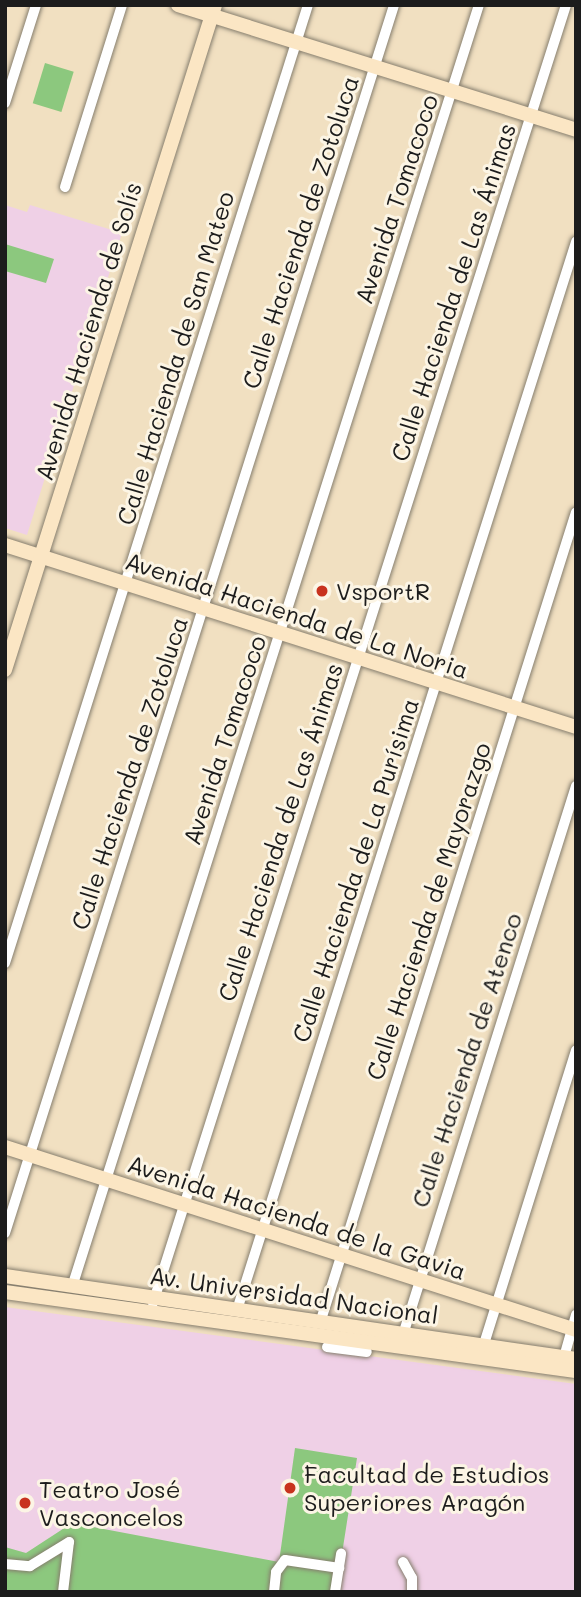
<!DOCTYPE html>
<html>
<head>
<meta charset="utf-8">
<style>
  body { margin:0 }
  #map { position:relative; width:581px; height:1597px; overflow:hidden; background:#f1e0c1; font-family:Mali,sans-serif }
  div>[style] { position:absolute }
  .built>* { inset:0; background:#efd0e6 }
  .green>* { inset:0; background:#8cc87e; transform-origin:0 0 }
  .roads { filter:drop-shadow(0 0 2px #867e6e) drop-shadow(0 0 2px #867e6e) }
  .street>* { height:10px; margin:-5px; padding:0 5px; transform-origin:5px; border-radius:5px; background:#fff }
  .secondary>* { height:14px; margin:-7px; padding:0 7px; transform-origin:7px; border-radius:7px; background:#fbe6c4 }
  .dots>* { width:19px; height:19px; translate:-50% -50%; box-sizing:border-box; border:4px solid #fcf5e5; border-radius:50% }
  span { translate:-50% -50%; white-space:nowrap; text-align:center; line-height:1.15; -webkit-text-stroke:6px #fcf5e5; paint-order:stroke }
  .street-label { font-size:24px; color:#1c1c1c }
  .poi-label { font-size:24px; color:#1c1c1c }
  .left { translate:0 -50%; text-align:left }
  .frame { position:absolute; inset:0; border:7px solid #1c1c1c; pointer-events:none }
</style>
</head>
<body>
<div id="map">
  <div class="built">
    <i style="clip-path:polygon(5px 205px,27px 212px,30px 205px,122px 233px,27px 535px,5px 528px)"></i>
    <i style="clip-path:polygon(5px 1307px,576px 1384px,576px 1592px,5px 1592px)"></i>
  </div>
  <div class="green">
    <i style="left:45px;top:63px;width:30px;height:42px;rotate:17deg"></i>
    <i style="clip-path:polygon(5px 244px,54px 259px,46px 283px,5px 271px)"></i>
    <i style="clip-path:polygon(295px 1448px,357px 1458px,336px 1592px,5px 1592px,5px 1547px,26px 1553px,72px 1523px,279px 1562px)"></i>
  </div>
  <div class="roads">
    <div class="street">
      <i style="left:5px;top:103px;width:103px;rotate:-72.4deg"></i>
      <i style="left:65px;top:187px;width:191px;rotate:-72.6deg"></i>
      <i style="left:5px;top:963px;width:1005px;rotate:-72.45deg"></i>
      <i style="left:5px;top:1233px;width:1288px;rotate:-72.42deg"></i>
      <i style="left:72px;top:1287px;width:1345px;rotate:-72.39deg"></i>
      <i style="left:153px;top:1303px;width:1362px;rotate:-72.35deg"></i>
      <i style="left:237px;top:1310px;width:1121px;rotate:-72.39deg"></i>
      <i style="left:320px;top:1323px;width:850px;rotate:-72.48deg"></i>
      <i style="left:401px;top:1341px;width:582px;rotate:-72.5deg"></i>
      <i style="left:484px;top:1344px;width:308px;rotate:-72.6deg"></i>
      <i style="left:327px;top:1347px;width:40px;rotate:7.1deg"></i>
      <i style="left:564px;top:1357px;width:44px;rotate:-74.1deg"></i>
      <i style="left:403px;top:1562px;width:18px;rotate:61deg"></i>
      <i style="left:412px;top:1578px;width:14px;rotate:90deg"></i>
      <i style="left:5px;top:1564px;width:25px;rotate:5deg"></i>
      <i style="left:30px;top:1566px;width:46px;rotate:-31.6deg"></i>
      <i style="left:63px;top:1592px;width:50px;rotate:-83.2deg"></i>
      <i style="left:274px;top:1592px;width:20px;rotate:-84deg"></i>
      <i style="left:276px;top:1572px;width:15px;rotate:-53deg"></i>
      <i style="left:285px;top:1560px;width:55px;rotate:8.4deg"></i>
      <i style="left:335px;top:1592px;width:39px;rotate:-81deg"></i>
    </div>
    <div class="secondary">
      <i style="left:178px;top:5px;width:417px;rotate:17.4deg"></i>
      <i style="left:5px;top:545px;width:599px;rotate:17.68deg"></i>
      <i style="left:5px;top:670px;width:697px;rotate:-72.47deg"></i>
      <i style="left:5px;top:1147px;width:600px;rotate:17.77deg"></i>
      <i style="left:5px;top:1276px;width:577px;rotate:8.27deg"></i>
      <i style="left:5px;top:1292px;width:576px;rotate:7.88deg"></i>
    </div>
  </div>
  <div class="dots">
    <i style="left:322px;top:591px;background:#c8321e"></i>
    <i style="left:290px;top:1488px;background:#c8321e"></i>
    <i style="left:25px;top:1503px;background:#c8321e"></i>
  </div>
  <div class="street-label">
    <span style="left:396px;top:199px;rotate:-72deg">Avenida Tomacoco</span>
    <span style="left:300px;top:232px;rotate:-72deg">Calle Hacienda de Zotoluca</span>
    <span style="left:453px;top:292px;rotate:-72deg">Calle Hacienda de Las Ánimas</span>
    <span style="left:88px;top:331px;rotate:-73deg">Avenida Hacienda de Solís</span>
    <span style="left:175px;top:358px;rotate:-73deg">Calle Hacienda de San Mateo</span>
    <span style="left:297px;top:615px;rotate:18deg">Avenida Hacienda de La Noria</span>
    <span style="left:224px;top:740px;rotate:-72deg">Avenida Tomacoco</span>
    <span style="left:129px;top:773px;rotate:-72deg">Calle Hacienda de Zotoluca</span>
    <span style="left:280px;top:832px;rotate:-72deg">Calle Hacienda de Las Ánimas</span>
    <span style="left:355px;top:870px;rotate:-72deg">Calle Hacienda de La Purísima</span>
    <span style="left:428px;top:911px;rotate:-72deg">Calle Hacienda de Mayorazgo</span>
    <span style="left:466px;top:1060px;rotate:-72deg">Calle Hacienda de Atenco</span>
    <span style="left:297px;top:1217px;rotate:18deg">Avenida Hacienda de la Gavia</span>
    <span style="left:294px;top:1295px;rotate:8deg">Av. Universidad Nacional</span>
  </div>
  <div class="poi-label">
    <span class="left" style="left:336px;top:591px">VsportR</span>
    <span class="left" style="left:304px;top:1488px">Facultad de Estudios<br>Superiores Aragón</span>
    <span class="left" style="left:39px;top:1503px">Teatro José<br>Vasconcelos</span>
  </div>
  <div class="frame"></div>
</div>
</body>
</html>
